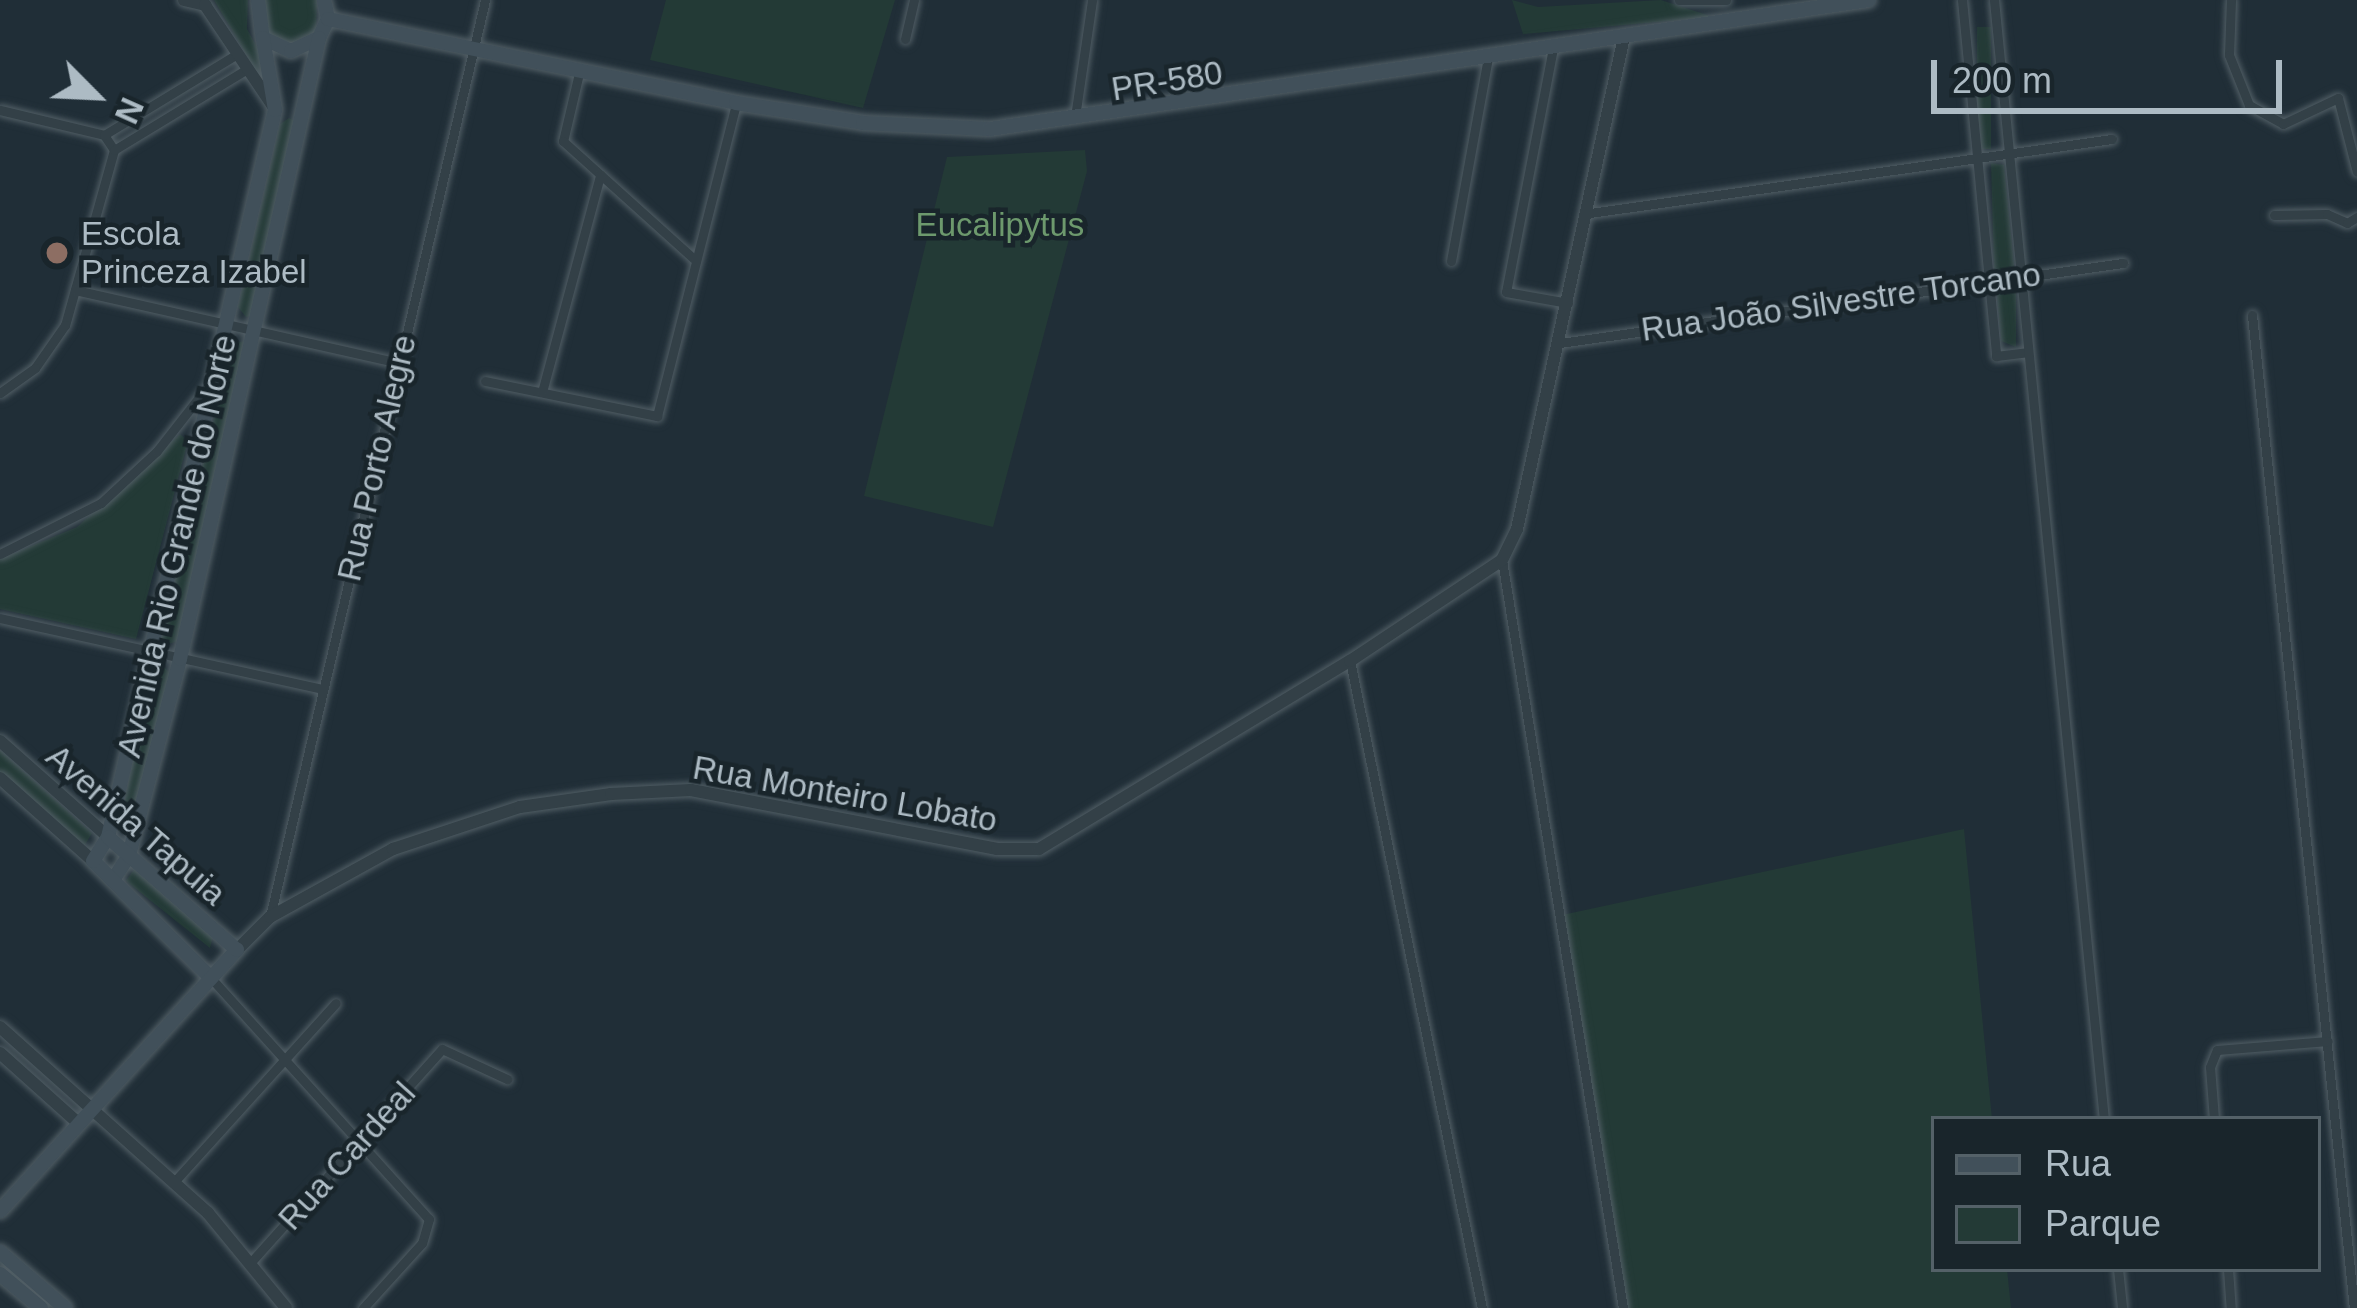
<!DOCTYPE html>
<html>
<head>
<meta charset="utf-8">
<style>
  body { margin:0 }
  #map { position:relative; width:2357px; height:1308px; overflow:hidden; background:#202e37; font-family:Helvetica,sans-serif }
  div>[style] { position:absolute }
  .green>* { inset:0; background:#233a36; transform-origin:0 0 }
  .roads { filter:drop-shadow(0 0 3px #515e65) drop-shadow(0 0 3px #515e65) }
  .minor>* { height:9px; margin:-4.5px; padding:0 4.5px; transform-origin:4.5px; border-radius:4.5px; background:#334047 }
  .tertiary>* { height:12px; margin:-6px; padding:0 6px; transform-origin:6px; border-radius:6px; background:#334047 }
  .secondary>* { height:14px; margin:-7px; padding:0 7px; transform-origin:7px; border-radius:7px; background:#41505a }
  .dots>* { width:33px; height:33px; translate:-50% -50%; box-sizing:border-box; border:6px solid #19252b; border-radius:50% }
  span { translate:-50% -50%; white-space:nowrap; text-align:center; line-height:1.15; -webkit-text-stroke:9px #19252b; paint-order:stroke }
  .street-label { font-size:33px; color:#adbbc4 }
  .park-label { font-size:33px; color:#6d996d }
  .poi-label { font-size:33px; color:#adbbc4 }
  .left { translate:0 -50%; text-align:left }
  .legend { position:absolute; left:1931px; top:1116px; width:390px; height:156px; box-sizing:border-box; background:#19252b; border:3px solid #546168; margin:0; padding:15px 21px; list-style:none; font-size:36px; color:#adbbc4 }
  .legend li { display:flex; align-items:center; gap:24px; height:60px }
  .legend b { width:60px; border:3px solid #546168 }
  .north { position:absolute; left:36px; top:36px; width:120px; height:120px; -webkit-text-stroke:9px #19252b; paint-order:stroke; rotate:114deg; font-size:33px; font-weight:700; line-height:48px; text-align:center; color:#adbbc4 }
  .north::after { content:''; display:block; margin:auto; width:42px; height:54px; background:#adbbc4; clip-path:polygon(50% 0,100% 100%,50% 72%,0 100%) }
  .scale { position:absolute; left:1931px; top:60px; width:351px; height:54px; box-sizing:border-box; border:6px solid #adbbc4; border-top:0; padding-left:15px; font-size:36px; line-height:42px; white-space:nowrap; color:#adbbc4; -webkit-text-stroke:9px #19252b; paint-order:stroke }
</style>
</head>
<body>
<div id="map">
  <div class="green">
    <i style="clip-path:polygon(214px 0,248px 0,247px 29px,266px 64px,268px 92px)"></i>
    <i style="clip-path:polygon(263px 0,317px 0,316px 33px,293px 47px,267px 38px)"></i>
    <i style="clip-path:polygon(666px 0,895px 0,863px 108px,650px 60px)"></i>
    <i style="clip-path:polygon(1512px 0,1538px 7px,1661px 0,1713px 17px,1523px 34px)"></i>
    <i style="left:1977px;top:27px;width:14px;height:122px"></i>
    <i style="clip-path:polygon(289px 118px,297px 122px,253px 315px,246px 317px,238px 307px,280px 124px)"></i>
    <i style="clip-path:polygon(1085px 150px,1087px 171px,993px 527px,864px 496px,947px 157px)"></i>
    <i style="clip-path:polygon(1991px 163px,2004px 165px,2014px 265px,2008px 273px,1994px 269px)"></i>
    <i style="clip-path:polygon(2008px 287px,2016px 292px,2016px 347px,2001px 341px,1997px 295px)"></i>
    <i style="clip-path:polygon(245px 341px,178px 641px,168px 644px,161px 637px,232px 343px)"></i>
    <i style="clip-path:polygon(180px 434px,188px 441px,136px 639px,0 609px,0 559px,77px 527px)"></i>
    <i style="clip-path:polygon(162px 665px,170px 673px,127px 835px,118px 830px,153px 669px)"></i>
    <i style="clip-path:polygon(0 750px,92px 833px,85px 845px,0 774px)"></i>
    <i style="clip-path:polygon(1964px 829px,1992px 1119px,1934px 1119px,1934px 1269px,2007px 1269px,2011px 1308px,1623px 1308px,1562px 915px)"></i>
    <i style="clip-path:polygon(135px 868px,213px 936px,210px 948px,126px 881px)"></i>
  </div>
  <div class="roads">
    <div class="minor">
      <i style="left:1679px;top:0;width:47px"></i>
      <i style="left:1962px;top:0;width:358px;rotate:84.5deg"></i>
      <i style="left:1996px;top:356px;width:31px;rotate:-7deg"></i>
      <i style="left:1994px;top:0;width:1124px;rotate:84.39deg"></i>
      <i style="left:2231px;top:0;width:55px;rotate:92.1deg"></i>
      <i style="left:2229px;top:55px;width:54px;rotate:68.2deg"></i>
      <i style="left:2249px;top:105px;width:39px;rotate:29deg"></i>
      <i style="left:2283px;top:124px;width:61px;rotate:-25.3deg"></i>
      <i style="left:2338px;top:98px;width:76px;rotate:75.6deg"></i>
      <i style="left:905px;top:39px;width:40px;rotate:-77deg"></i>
      <i style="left:1553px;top:48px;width:248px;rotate:100.9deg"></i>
      <i style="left:1506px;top:292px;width:63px;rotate:10.1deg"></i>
      <i style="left:579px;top:73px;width:70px;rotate:103.2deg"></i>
      <i style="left:563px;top:141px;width:176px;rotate:42deg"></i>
      <i style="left:0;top:110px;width:107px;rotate:13.5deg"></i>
      <i style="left:104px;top:135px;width:18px;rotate:56deg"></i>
      <i style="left:114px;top:150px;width:182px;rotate:105.6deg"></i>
      <i style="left:65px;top:325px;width:52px;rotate:124.9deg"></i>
      <i style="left:35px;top:368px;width:43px;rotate:144.5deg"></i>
      <i style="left:1075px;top:117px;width:118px;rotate:-81.7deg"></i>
      <i style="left:104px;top:135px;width:156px;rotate:-31.3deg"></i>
      <i style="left:114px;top:150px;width:156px;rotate:-31.3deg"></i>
      <i style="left:1590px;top:213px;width:527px;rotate:-8.07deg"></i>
      <i style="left:2274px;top:215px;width:53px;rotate:-1.1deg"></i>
      <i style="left:2327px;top:214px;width:22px;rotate:24deg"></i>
      <i style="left:2347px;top:223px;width:12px;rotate:-31deg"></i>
      <i style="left:1451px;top:261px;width:206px;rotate:-79.7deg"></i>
      <i style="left:75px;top:290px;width:333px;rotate:12.7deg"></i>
      <i style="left:2252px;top:315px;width:998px;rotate:84.14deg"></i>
      <i style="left:1560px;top:343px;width:569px;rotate:-8.09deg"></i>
      <i style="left:485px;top:381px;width:176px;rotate:11.5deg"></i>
      <i style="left:657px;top:416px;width:323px;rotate:-75.8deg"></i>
      <i style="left:542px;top:392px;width:225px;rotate:-75deg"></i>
      <i style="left:0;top:554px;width:113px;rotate:-26.8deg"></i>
      <i style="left:101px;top:503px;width:76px;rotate:-42.9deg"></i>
      <i style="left:157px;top:451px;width:83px;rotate:-51.9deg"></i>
      <i style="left:1502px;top:560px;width:758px;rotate:80.81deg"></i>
      <i style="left:0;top:618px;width:331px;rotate:12.4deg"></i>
      <i style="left:1350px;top:661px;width:660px;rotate:78.47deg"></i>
      <i style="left:270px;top:917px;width:942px;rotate:-76.8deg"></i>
      <i style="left:211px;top:978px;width:325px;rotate:47.9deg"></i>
      <i style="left:429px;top:1219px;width:25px;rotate:106deg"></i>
      <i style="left:422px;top:1243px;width:88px;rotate:132.2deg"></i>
      <i style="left:2214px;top:1119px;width:52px;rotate:-94.4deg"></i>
      <i style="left:2210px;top:1067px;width:18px;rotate:-68deg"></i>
      <i style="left:2217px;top:1050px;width:111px;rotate:-4.6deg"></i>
      <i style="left:174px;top:1182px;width:241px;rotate:-47.9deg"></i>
      <i style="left:251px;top:1262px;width:286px;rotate:-48.1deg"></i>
      <i style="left:442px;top:1049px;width:72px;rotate:24.8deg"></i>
      <i style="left:2118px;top:1269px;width:39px;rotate:84deg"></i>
      <i style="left:2228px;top:1269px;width:39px;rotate:86deg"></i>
    </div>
    <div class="tertiary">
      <i style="left:184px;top:0;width:22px;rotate:13deg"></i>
      <i style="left:205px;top:5px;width:125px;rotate:56.1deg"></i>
      <i style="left:0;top:741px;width:144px;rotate:41.6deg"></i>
      <i style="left:0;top:778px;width:125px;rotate:41.7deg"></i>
      <i style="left:237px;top:950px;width:47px;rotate:-45deg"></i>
      <i style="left:270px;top:917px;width:141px;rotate:-28.9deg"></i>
      <i style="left:393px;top:849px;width:134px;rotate:-18.3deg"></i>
      <i style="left:520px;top:807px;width:92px;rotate:-8.1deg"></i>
      <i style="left:611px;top:794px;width:80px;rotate:-2.9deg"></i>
      <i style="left:691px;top:790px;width:312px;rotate:10.9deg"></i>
      <i style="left:997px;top:849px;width:42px"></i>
      <i style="left:1039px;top:849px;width:363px;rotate:-31.2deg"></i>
      <i style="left:1350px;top:661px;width:182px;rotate:-33.6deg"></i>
      <i style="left:1502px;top:560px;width:34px;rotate:-64deg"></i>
      <i style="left:1517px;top:529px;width:504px;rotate:-77.73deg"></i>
      <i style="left:0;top:1027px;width:279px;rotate:41.8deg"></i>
      <i style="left:208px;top:1213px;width:123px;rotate:50.6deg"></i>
      <i style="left:0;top:1053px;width:103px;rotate:41.9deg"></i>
    </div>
    <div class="secondary">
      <i style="left:258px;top:0;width:38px;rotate:83deg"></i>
      <i style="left:263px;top:38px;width:31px;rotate:25deg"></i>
      <i style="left:291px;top:51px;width:31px;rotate:-25deg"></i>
      <i style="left:319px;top:38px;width:21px;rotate:-65deg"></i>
      <i style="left:328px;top:19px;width:19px;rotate:-102deg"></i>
      <i style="left:328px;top:19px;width:417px;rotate:11.6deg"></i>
      <i style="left:736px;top:103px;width:129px;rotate:8.9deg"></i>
      <i style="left:863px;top:123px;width:127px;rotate:2.7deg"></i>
      <i style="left:990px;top:129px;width:888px;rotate:-8.35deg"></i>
      <i style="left:113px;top:880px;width:30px;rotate:-57deg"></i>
      <i style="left:129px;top:855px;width:203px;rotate:-75.4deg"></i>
      <i style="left:180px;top:659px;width:636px;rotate:-77.38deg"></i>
      <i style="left:211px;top:978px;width:166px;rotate:-135.2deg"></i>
      <i style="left:93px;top:861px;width:28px;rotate:-58deg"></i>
      <i style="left:108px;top:837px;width:746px;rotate:-77.06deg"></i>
      <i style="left:275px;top:110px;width:73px;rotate:-99.5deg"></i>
      <i style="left:0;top:1211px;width:353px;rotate:-47.8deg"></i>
      <i style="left:237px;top:950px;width:171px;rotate:-138.8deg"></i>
      <i style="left:0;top:1252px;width:86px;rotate:40.7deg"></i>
      <i style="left:0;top:1274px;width:53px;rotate:39.7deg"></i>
    </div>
  </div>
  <div class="dots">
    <i style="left:57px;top:253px;background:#8d6e63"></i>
  </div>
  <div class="street-label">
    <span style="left:1167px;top:81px;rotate:-9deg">PR-580</span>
    <span style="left:1841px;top:302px;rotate:-8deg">Rua João Silvestre Torcano</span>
    <span style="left:377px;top:458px;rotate:-77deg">Rua Porto Alegre</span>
    <span style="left:177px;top:546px;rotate:-77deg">Avenida Rio Grande do Norte</span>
    <span style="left:845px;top:794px;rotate:10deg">Rua Monteiro Lobato</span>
    <span style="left:136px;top:825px;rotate:41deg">Avenida Tapuia</span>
    <span style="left:347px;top:1156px;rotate:-48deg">Rua Cardeal</span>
  </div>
  <div class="park-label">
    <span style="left:1000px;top:225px">Eucalipytus</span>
  </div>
  <div class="poi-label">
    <span class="left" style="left:81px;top:253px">Escola<br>Princeza Izabel</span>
  </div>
  <ul class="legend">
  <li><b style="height:15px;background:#41505a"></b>Rua</li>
  <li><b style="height:33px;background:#233a36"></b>Parque</li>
  </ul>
  <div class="north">N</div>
  <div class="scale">200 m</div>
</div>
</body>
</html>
